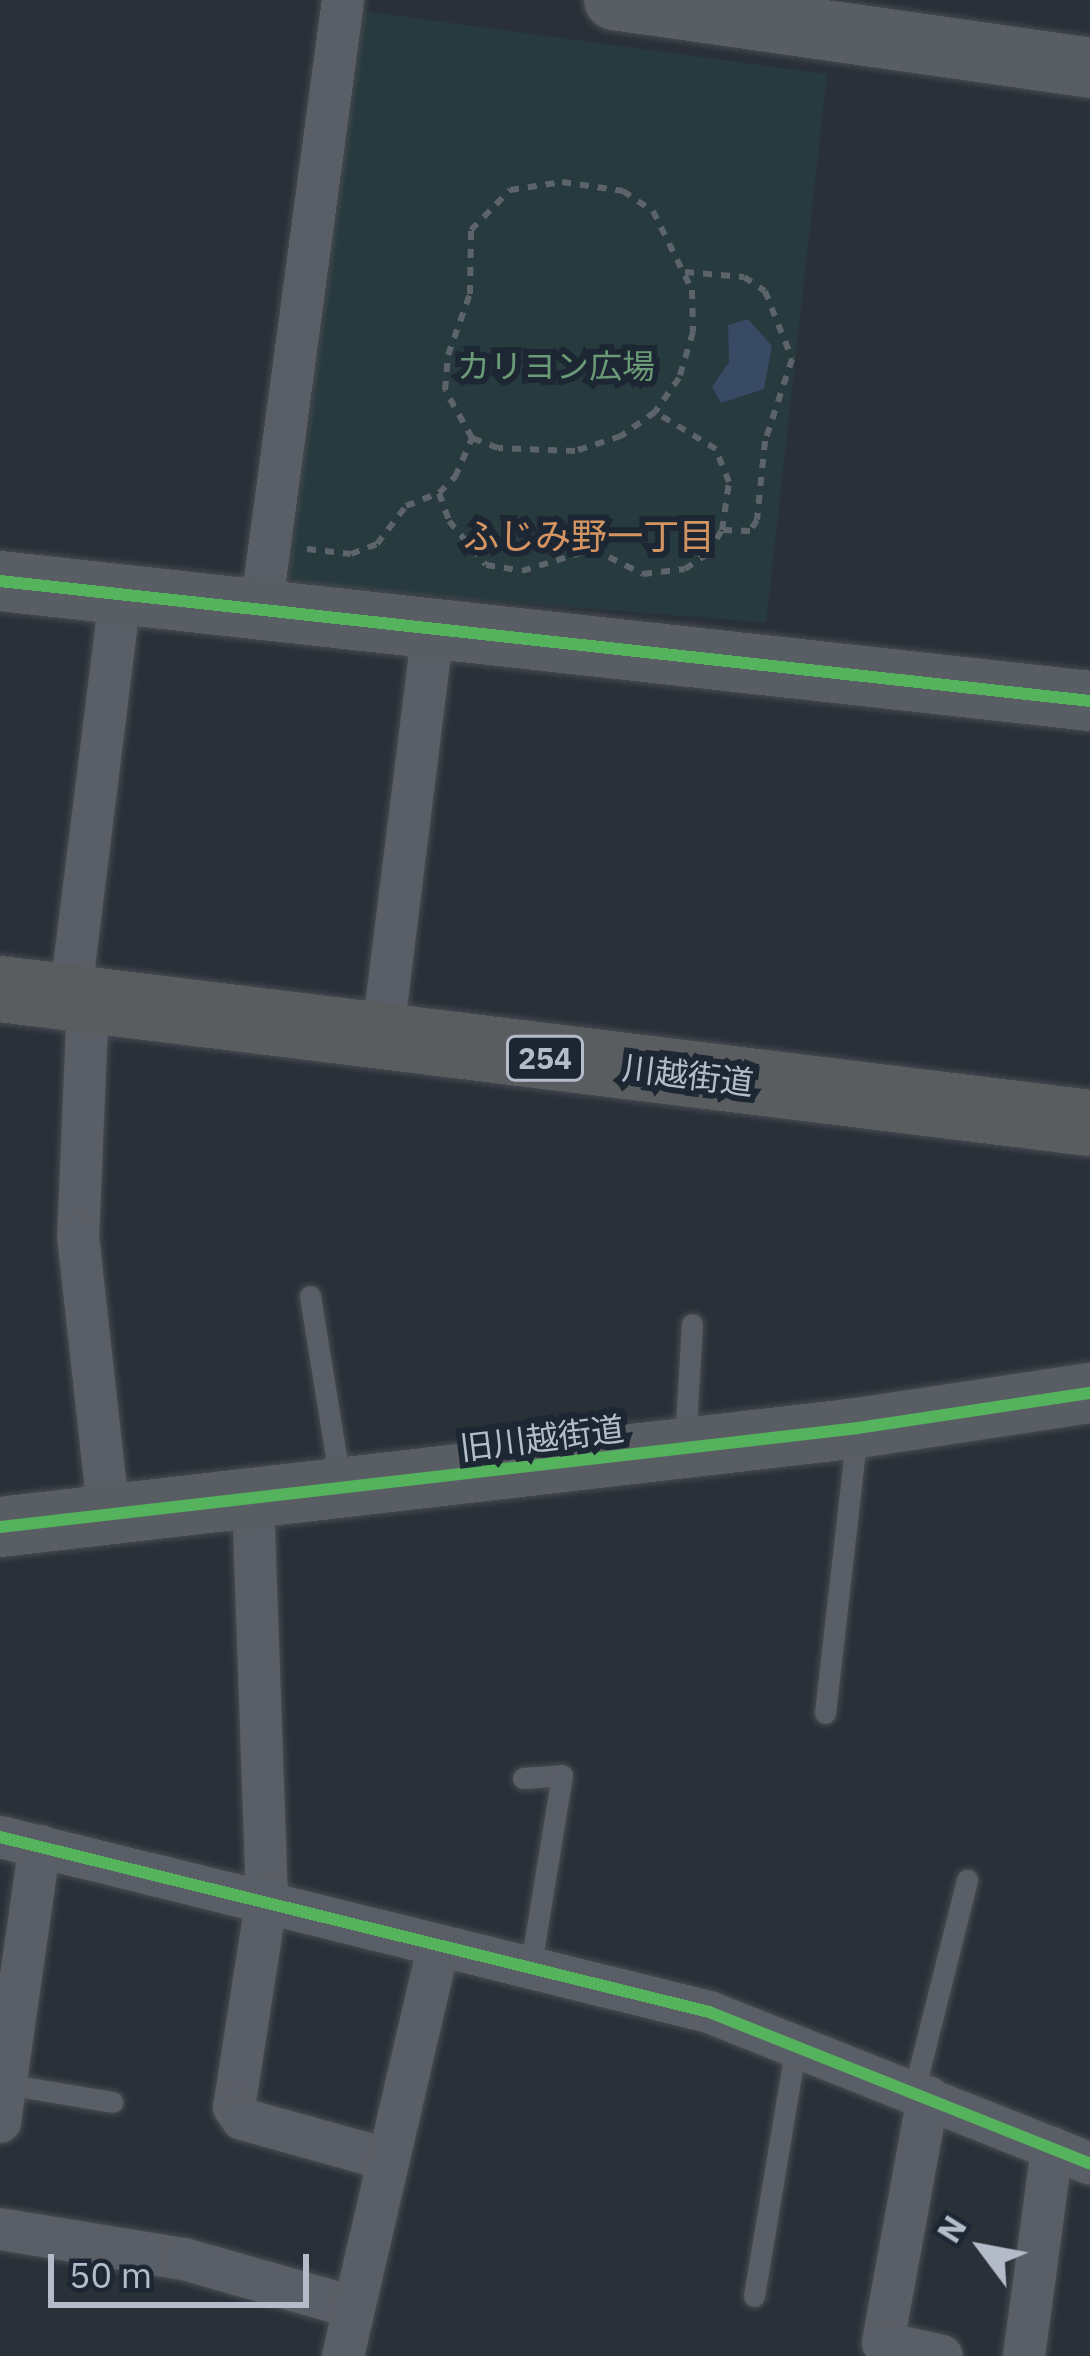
<!DOCTYPE html>
<html>
<head>
<meta charset="utf-8">
<style>
  body { margin:0 }
  #map { position:relative; width:1090px; height:2356px; overflow:hidden; background:#2a3038; font-family:"IBM Plex Sans","Noto Sans JP",sans-serif }
  div>[style] { position:absolute }
  .green>* { inset:0; background:#273a3e }
  .water>* { inset:0; background:#384963 }
  .path>* { height:6px; margin-top:-3px; transform-origin:0; background:repeating-linear-gradient(90deg,#5d636a 0 9px,transparent 0 18px) }
  .roads { filter:drop-shadow(0 0 3px #484c53) drop-shadow(0 0 3px #484c53) }
  .lane>* { height:21px; margin:-10.5px; padding:0 10.5px; transform-origin:10.5px; border-radius:10.5px; background:#5a5e66 }
  .street>* { height:42px; margin:-21px; padding:0 21px; transform-origin:21px; border-radius:21px; background:#5a5e66 }
  .secondary>* { height:60px; margin:-30px; padding:0 30px; transform-origin:30px; border-radius:30px; background:#595d64 }
  .highway>* { height:66px; margin:-33px; padding:0 33px; transform-origin:33px; border-radius:33px; background:#5a5d60 }
  .cycleway>* { height:12px; margin:-6px; padding:0 6px; transform-origin:6px; border-radius:6px; background:#56b35d }
  span { translate:-50% -50%; white-space:nowrap; text-align:center; line-height:1.15; -webkit-text-stroke:12px #1d2633; paint-order:stroke }
  .shield-label span { padding:3px 9px; background:#1d2633; border:3px solid; border-radius:9px; -webkit-text-stroke-width:0 }
  .shield-label { font-size:30px; color:#b4bcc9; font-weight:700 }
  .park-label { font-size:33px; color:#6b9a76 }
  .street-label { font-size:33px; color:#b4bcc9 }
  .neighbourhood-label { font-size:36px; color:#d59563 }
  .north { position:absolute; left:922px; top:2188px; width:120px; height:120px; -webkit-text-stroke:9px #1d2633; paint-order:stroke; rotate:302deg; font-size:33px; font-weight:700; line-height:48px; text-align:center; color:#b4bcc9 }
  .north::after { content:''; display:block; margin:auto; width:42px; height:54px; background:#b4bcc9; clip-path:polygon(50% 0,100% 100%,50% 72%,0 100%) }
  .scale { position:absolute; left:48px; top:2254px; width:261px; height:54px; box-sizing:border-box; border:6px solid #b4bcc9; border-top:0; padding-left:15px; font-size:36px; line-height:42px; white-space:nowrap; color:#b4bcc9; -webkit-text-stroke:9px #1d2633; paint-order:stroke }
</style>
</head>
<body>
<div id="map">
  <div class="green">
    <i style="clip-path:polygon(363px 11px,827px 74px,766px 623px,298px 585px,288px 573px)"></i>
  </div>
  <div class="water">
    <i style="clip-path:polygon(748px 319px,772px 346px,764px 389px,721px 403px,712px 387px,729px 362px,728px 325px)"></i>
  </div>
  <div class="path">
    <i style="left:562px;top:182px;width:62px;rotate:8.4deg"></i>
    <i style="left:623px;top:191px;width:36px;rotate:34deg"></i>
    <i style="left:653px;top:211px;width:88px;rotate:63.7deg"></i>
    <i style="left:692px;top:290px;width:42px;rotate:88.6deg"></i>
    <i style="left:693px;top:332px;width:48px;rotate:106.9deg"></i>
    <i style="left:679px;top:378px;width:42px;rotate:125.2deg"></i>
    <i style="left:655px;top:412px;width:42px;rotate:144.8deg"></i>
    <i style="left:621px;top:436px;width:48px;rotate:161.9deg"></i>
    <i style="left:575px;top:451px;width:77px;rotate:-177.8deg"></i>
    <i style="left:498px;top:448px;width:28px;rotate:-159deg"></i>
    <i style="left:472px;top:438px;width:55px;rotate:-119.4deg"></i>
    <i style="left:445px;top:390px;width:35px;rotate:-85deg"></i>
    <i style="left:448px;top:355px;width:65px;rotate:-70.2deg"></i>
    <i style="left:470px;top:294px;width:64px;rotate:-89.1deg"></i>
    <i style="left:471px;top:230px;width:56px;rotate:-45.7deg"></i>
    <i style="left:510px;top:190px;width:53px;rotate:-8.7deg"></i>
    <i style="left:685px;top:272px;width:59px;rotate:4.8deg"></i>
    <i style="left:744px;top:277px;width:25px;rotate:34deg"></i>
    <i style="left:765px;top:291px;width:73px;rotate:68.3deg"></i>
    <i style="left:792px;top:359px;width:86px;rotate:108.2deg"></i>
    <i style="left:765px;top:441px;width:79px;rotate:95.8deg"></i>
    <i style="left:757px;top:520px;width:13px;rotate:122deg"></i>
    <i style="left:750px;top:531px;width:28px;rotate:-178deg"></i>
    <i style="left:439px;top:493px;width:30px;rotate:70deg"></i>
    <i style="left:449px;top:521px;width:57px;rotate:49.9deg"></i>
    <i style="left:486px;top:565px;width:36px;rotate:9deg"></i>
    <i style="left:522px;top:571px;width:74px;rotate:-17.2deg"></i>
    <i style="left:593px;top:549px;width:56px;rotate:26.6deg"></i>
    <i style="left:643px;top:574px;width:42px;rotate:-6.8deg"></i>
    <i style="left:685px;top:569px;width:27px;rotate:-34deg"></i>
    <i style="left:707px;top:554px;width:28px;rotate:-58deg"></i>
    <i style="left:722px;top:530px;width:49px;rotate:-81.7deg"></i>
    <i style="left:729px;top:482px;width:35px;rotate:-112deg"></i>
    <i style="left:716px;top:449px;width:71px;rotate:-148.8deg"></i>
    <i style="left:307px;top:549px;width:44px;rotate:6.5deg"></i>
    <i style="left:351px;top:554px;width:28px;rotate:-21deg"></i>
    <i style="left:377px;top:544px;width:48px;rotate:-52.7deg"></i>
    <i style="left:406px;top:506px;width:35px;rotate:-22deg"></i>
    <i style="left:439px;top:493px;width:23px;rotate:-45deg"></i>
    <i style="left:455px;top:477px;width:43px;rotate:-66.4deg"></i>
  </div>
  <div class="roads">
    <div class="lane">
      <i style="left:310px;top:1296px;width:188px;rotate:80.8deg"></i>
      <i style="left:685px;top:1442px;width:118px;rotate:-86.6deg"></i>
      <i style="left:825px;top:1713px;width:281px;rotate:-83.5deg"></i>
      <i style="left:523px;top:1778px;width:39px;rotate:-4deg"></i>
      <i style="left:562px;top:1775px;width:198px;rotate:99.3deg"></i>
      <i style="left:6px;top:2084px;width:108px;rotate:9.6deg"></i>
      <i style="left:914px;top:2091px;width:218px;rotate:-75.9deg"></i>
      <i style="left:754px;top:2296px;width:254px;rotate:-80.5deg"></i>
    </div>
    <div class="street">
      <i style="left:261px;top:610px;width:615px;rotate:-82.34deg"></i>
      <i style="left:70px;top:999px;width:407px;rotate:-82.9deg"></i>
      <i style="left:88px;top:1001px;width:235px;rotate:92.4deg"></i>
      <i style="left:78px;top:1236px;width:281px;rotate:83.7deg"></i>
      <i style="left:382px;top:1039px;width:414px;rotate:-82.9deg"></i>
      <i style="left:253px;top:1499px;width:398px;rotate:88deg"></i>
      <i style="left:267px;top:1897px;width:213px;rotate:98.9deg"></i>
      <i style="left:234px;top:2107px;width:14px;rotate:56deg"></i>
      <i style="left:242px;top:2119px;width:149px;rotate:15.5deg"></i>
      <i style="left:0;top:1837px;width:730px;rotate:13.86deg"></i>
      <i style="left:709px;top:2012px;width:410px;rotate:21.7deg"></i>
      <i style="left:928px;top:2097px;width:250px;rotate:100.4deg"></i>
      <i style="left:883px;top:2343px;width:60px;rotate:12.4deg"></i>
      <i style="left:0;top:2122px;width:279px;rotate:-81.8deg"></i>
      <i style="left:0;top:2229px;width:186px;rotate:9.3deg"></i>
      <i style="left:184px;top:2259px;width:172px;rotate:15.9deg"></i>
      <i style="left:343px;top:2356px;width:418px;rotate:-76.9deg"></i>
      <i style="left:1024px;top:2356px;width:210px;rotate:-82.3deg"></i>
    </div>
    <div class="secondary">
      <i style="left:614px;top:0;width:481px;rotate:8.1deg"></i>
      <i style="left:0;top:581px;width:1097px;rotate:6.28deg"></i>
      <i style="left:0;top:1527px;width:864px;rotate:-6.58deg"></i>
      <i style="left:858px;top:1428px;width:235px;rotate:-8.6deg"></i>
    </div>
    <div class="highway">
      <i style="left:0;top:989px;width:1098px;rotate:7.01deg"></i>
    </div>
  </div>
  <div class="cycleway">
    <i style="left:0;top:581px;width:1097px;rotate:6.28deg"></i>
    <i style="left:0;top:1527px;width:864px;rotate:-6.58deg"></i>
    <i style="left:858px;top:1428px;width:235px;rotate:-8.6deg"></i>
    <i style="left:0;top:1837px;width:730px;rotate:13.86deg"></i>
    <i style="left:709px;top:2012px;width:410px;rotate:21.7deg"></i>
  </div>
  <div class="shield-label">
    <span style="left:545px;top:1058px">254</span>
  </div>
  <div class="park-label">
    <span style="left:556px;top:366px">カリヨン広場</span>
  </div>
  <div class="street-label">
    <span style="left:688px;top:1075px;rotate:7deg">川越街道</span>
    <span style="left:542px;top:1438px;rotate:-7deg">旧川越街道</span>
  </div>
  <div class="neighbourhood-label">
    <span style="left:589px;top:536px">ふじみ野一丁目</span>
  </div>
  <div class="north">N</div>
  <div class="scale">50 m</div>
</div>
</body>
</html>
